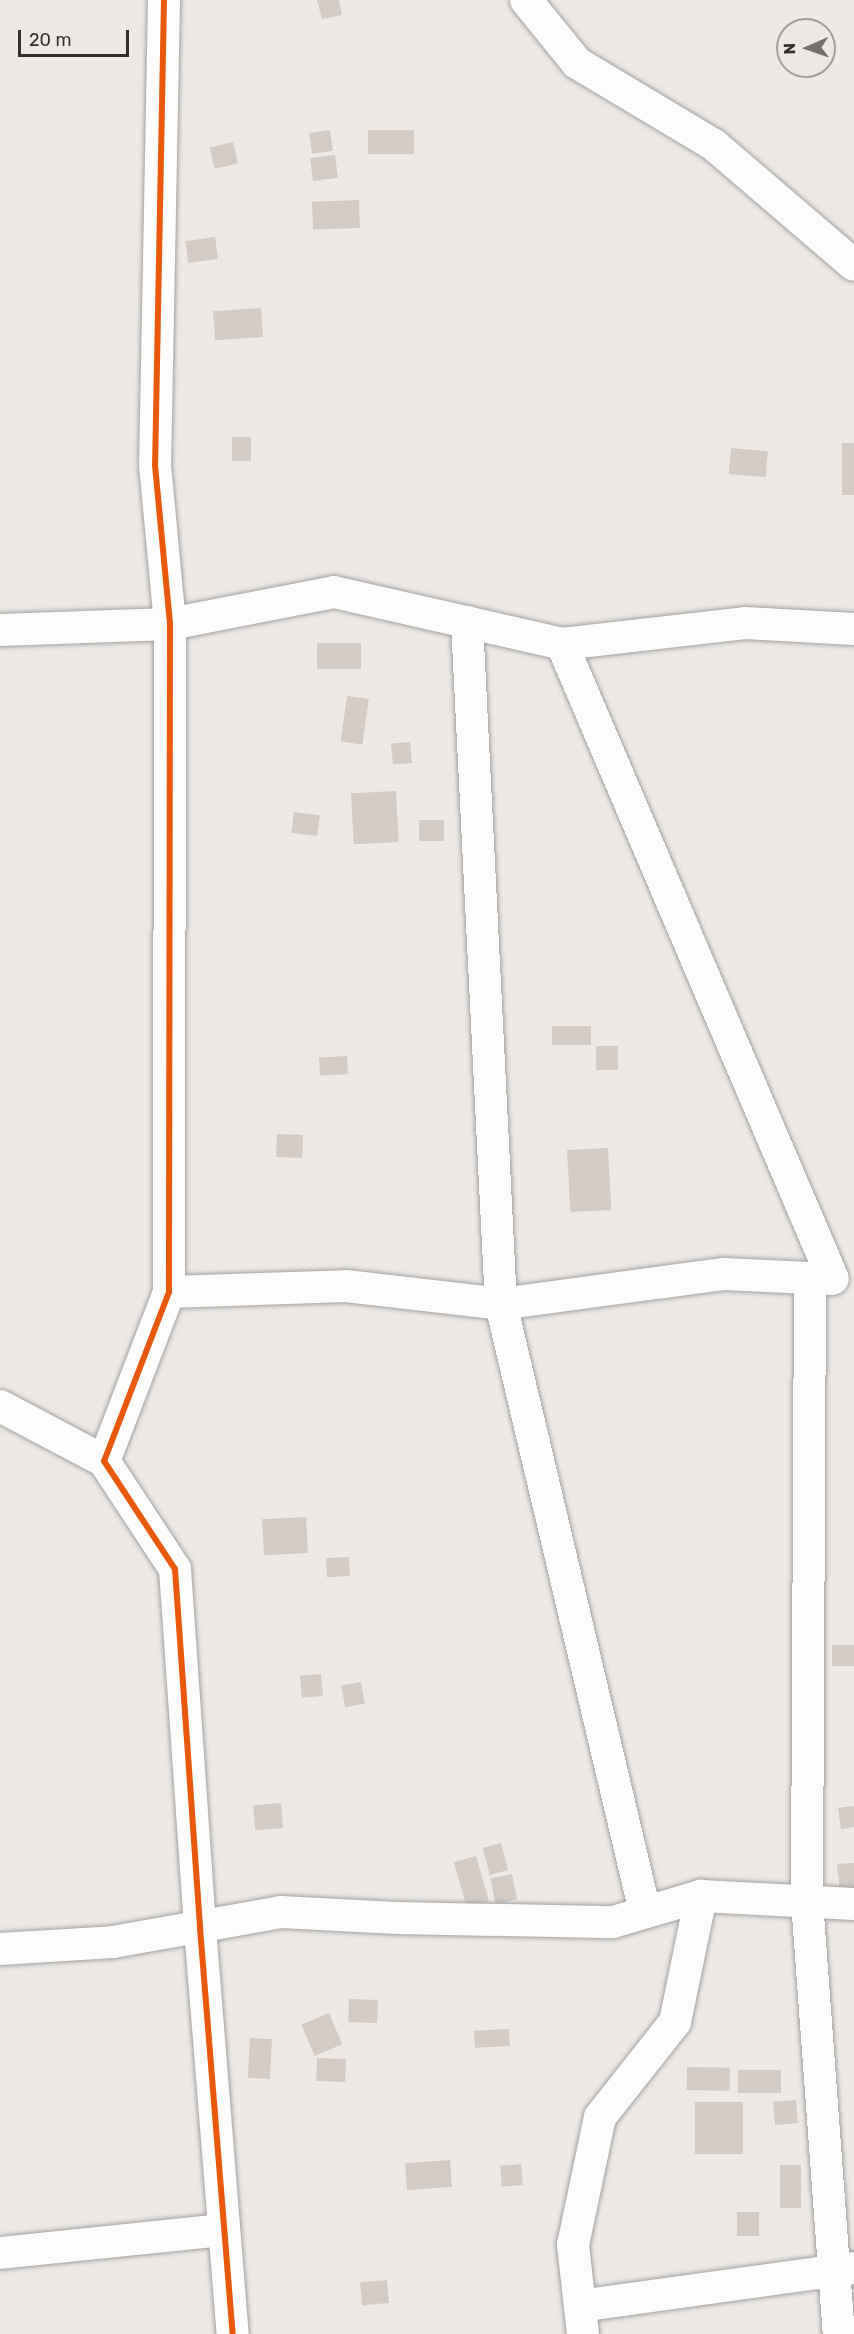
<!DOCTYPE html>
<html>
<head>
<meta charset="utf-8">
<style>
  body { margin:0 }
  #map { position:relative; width:854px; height:2334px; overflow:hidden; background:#ece9e7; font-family:Rubik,sans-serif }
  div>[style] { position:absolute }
  .building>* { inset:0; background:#d4cbc5; transform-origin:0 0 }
  .roads { filter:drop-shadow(0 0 2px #a4a2a1) drop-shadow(0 0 2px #a4a2a1) }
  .street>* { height:32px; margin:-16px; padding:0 16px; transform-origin:16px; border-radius:16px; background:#fcfcfb }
  .cycleway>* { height:6px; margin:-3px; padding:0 3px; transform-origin:3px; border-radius:3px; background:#e8590c }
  span { translate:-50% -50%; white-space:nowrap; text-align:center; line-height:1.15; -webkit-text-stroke:4.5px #eee8e5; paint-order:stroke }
  .north { position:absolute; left:776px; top:18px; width:60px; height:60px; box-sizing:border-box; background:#eee8e5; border:2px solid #a39e9c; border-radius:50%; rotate:268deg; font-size:16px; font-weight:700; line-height:24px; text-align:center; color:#32302f }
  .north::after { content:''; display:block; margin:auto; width:21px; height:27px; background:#73716f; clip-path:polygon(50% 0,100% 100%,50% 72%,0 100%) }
  .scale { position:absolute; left:18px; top:30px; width:111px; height:27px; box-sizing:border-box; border:3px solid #32302f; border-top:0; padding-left:8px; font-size:18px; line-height:21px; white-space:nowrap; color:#32302f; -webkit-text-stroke:4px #eee8e5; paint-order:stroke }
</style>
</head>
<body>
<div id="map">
  <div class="building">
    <i style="clip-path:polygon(317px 0,339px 0,342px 15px,322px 19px)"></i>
    <i style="left:330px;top:130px;width:21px;height:21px;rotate:82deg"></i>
    <i style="left:368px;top:130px;width:46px;height:24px"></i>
    <i style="left:233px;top:142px;width:22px;height:24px;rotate:77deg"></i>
    <i style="left:335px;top:155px;width:23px;height:25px;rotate:83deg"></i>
    <i style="left:359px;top:200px;width:28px;height:47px;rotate:88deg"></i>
    <i style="left:215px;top:237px;width:22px;height:30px;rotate:82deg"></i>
    <i style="left:261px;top:308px;width:29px;height:48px;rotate:86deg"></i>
    <i style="left:232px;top:437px;width:19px;height:24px"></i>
    <i style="left:842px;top:443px;width:12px;height:52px"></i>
    <i style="left:731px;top:448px;width:37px;height:26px;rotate:5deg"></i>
    <i style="left:317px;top:643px;width:44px;height:26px"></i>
    <i style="left:347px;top:696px;width:22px;height:46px;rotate:8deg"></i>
    <i style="left:410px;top:742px;width:21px;height:19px;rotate:85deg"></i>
    <i style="left:396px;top:791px;width:51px;height:45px;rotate:87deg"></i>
    <i style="left:294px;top:812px;width:26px;height:21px;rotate:7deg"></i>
    <i style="left:419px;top:820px;width:25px;height:21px"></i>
    <i style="left:552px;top:1026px;width:39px;height:19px"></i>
    <i style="left:596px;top:1046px;width:22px;height:24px"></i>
    <i style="left:347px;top:1056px;width:18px;height:28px;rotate:87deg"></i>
    <i style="left:277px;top:1134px;width:26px;height:23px;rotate:2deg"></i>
    <i style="left:608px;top:1148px;width:62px;height:41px;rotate:87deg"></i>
    <i style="left:306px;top:1517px;width:36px;height:44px;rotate:87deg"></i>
    <i style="left:349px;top:1557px;width:19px;height:23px;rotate:87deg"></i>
    <i style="left:832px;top:1645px;width:22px;height:21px"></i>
    <i style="left:321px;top:1674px;width:22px;height:21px;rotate:85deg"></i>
    <i style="left:361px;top:1682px;width:22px;height:20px;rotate:80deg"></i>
    <i style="left:281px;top:1803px;width:25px;height:28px;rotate:85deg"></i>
    <i style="clip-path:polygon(854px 1806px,854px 1827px,841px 1829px,838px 1808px)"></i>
    <i style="left:501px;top:1843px;width:28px;height:19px;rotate:75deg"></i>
    <i style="left:476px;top:1856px;width:47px;height:23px;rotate:74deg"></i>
    <i style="clip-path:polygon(854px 1863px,854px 1888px,840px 1890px,837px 1864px)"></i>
    <i style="left:512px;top:1874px;width:26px;height:22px;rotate:79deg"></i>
    <i style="left:349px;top:1999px;width:29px;height:23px;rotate:2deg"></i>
    <i style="left:329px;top:2013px;width:34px;height:30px;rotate:67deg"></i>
    <i style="left:509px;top:2029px;width:17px;height:35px;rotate:87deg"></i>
    <i style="left:250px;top:2038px;width:22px;height:40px;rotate:3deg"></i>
    <i style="left:317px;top:2058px;width:29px;height:23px;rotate:2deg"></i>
    <i style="left:687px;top:2067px;width:43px;height:23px;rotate:1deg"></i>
    <i style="left:738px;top:2070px;width:43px;height:23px"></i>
    <i style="left:796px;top:2100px;width:23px;height:23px;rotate:85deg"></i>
    <i style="left:695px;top:2102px;width:48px;height:52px"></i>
    <i style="left:450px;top:2160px;width:27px;height:45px;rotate:86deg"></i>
    <i style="left:521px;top:2164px;width:21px;height:21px;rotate:85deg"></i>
    <i style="left:801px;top:2165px;width:43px;height:21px;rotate:90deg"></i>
    <i style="left:737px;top:2212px;width:22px;height:24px"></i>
    <i style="left:387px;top:2280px;width:23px;height:27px;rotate:85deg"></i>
  </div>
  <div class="roads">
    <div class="street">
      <i style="left:164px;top:0;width:465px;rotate:91.1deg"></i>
      <i style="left:155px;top:465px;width:160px;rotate:84.6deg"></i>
      <i style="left:170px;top:624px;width:668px;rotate:90.09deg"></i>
      <i style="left:169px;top:1292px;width:181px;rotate:111deg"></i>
      <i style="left:104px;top:1461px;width:129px;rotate:56.7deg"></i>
      <i style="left:175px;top:1569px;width:360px;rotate:86deg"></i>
      <i style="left:200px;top:1928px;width:407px;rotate:85.4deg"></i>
      <i style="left:526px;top:0;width:81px;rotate:51deg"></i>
      <i style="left:577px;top:63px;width:160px;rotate:30.9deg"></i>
      <i style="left:714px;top:145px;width:184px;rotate:40.6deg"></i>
      <i style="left:467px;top:622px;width:683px;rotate:87.15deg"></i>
      <i style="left:501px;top:1304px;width:625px;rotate:76.68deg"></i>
      <i style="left:0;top:630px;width:170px;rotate:-2deg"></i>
      <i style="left:170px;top:624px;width:167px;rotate:-11deg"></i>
      <i style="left:334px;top:592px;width:234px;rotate:12.8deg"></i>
      <i style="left:562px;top:644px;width:184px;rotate:-6.5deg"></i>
      <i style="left:745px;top:623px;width:109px;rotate:3.2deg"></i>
      <i style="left:562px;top:644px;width:690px;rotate:66.89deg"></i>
      <i style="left:810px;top:1278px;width:623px;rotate:90.28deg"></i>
      <i style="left:807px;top:1901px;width:434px;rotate:85.8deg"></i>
      <i style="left:169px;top:1292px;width:177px;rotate:-1.9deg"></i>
      <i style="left:346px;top:1286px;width:156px;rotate:6.6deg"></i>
      <i style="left:501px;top:1304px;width:225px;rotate:-7.7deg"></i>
      <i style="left:724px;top:1274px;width:107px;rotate:2.7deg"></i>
      <i style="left:0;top:1406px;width:118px;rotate:27.9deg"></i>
      <i style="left:0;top:1949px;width:113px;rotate:-3.5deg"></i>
      <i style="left:113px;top:1942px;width:171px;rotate:-10.1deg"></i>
      <i style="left:281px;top:1912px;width:116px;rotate:3deg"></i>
      <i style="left:397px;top:1918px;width:216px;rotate:1.1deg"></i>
      <i style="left:613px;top:1922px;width:92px;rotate:-16.5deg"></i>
      <i style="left:701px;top:1896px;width:153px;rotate:3deg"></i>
      <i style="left:0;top:2253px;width:225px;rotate:-5.9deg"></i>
      <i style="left:580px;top:2306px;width:277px;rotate:-7.9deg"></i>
      <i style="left:583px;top:2334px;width:90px;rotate:-96.4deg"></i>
      <i style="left:573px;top:2245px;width:131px;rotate:-78.1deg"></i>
      <i style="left:600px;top:2117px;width:121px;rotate:-51.7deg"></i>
      <i style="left:675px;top:2022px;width:129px;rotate:-78.3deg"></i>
    </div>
  </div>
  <div class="cycleway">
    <i style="left:164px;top:0;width:465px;rotate:91.1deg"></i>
    <i style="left:155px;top:465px;width:160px;rotate:84.6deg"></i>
    <i style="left:170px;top:624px;width:668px;rotate:90.09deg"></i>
    <i style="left:169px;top:1292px;width:181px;rotate:111deg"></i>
    <i style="left:104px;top:1461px;width:129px;rotate:56.7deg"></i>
    <i style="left:175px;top:1569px;width:360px;rotate:86deg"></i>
    <i style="left:200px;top:1928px;width:407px;rotate:85.4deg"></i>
  </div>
  <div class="north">N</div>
  <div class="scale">20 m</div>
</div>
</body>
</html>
